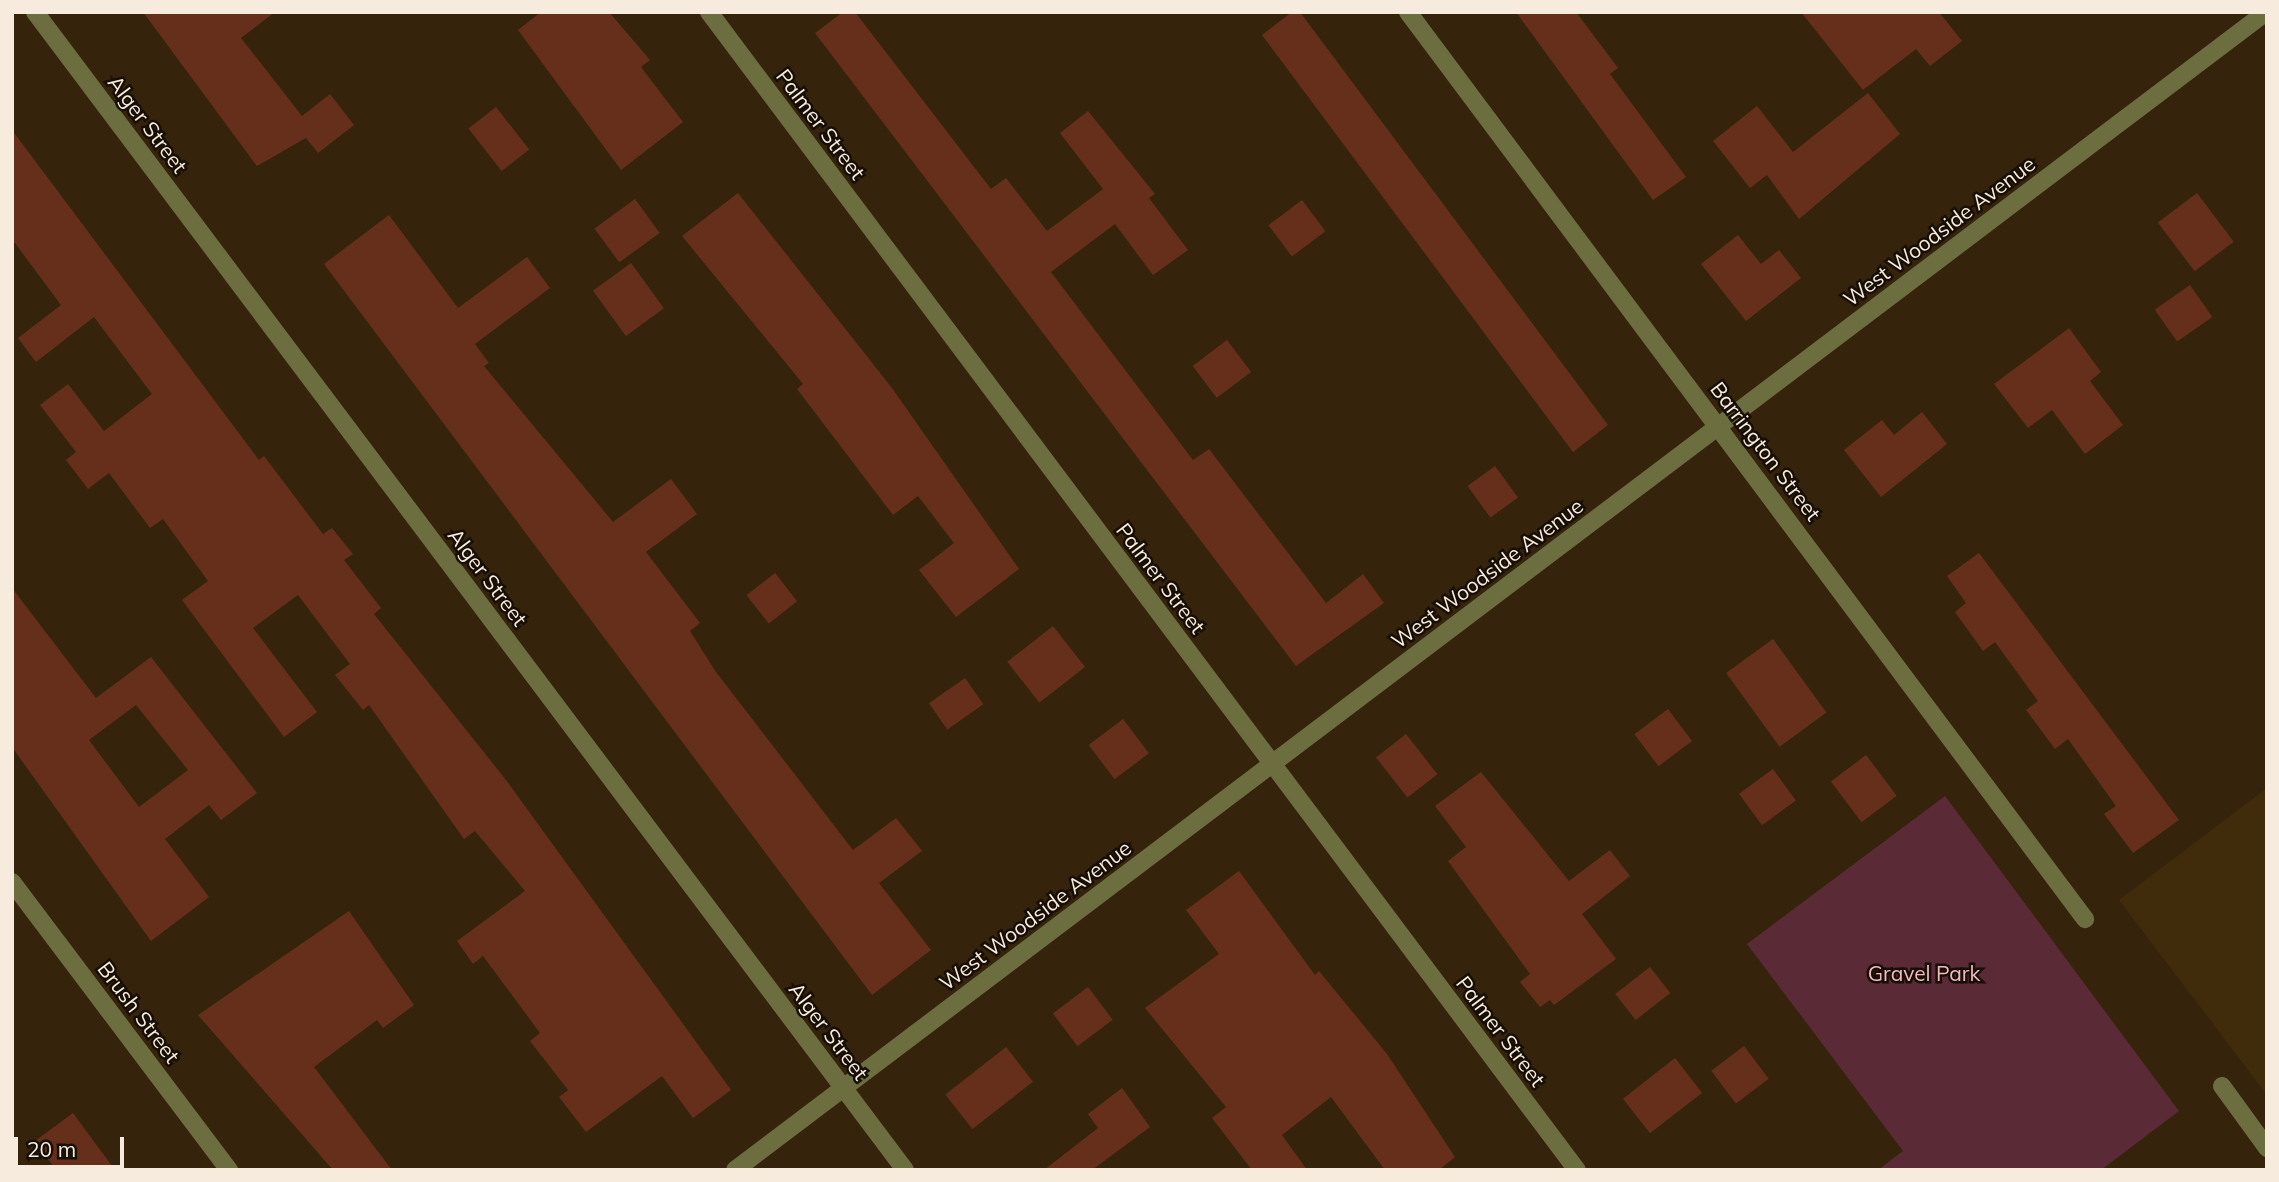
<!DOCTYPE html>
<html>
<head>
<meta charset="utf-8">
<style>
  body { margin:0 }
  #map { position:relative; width:2279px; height:1182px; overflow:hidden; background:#35240b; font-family:Mulish,sans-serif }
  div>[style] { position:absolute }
  .built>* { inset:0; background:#402b0a }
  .green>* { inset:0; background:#5a2a36 }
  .building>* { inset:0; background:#662f1b; transform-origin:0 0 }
  .minor>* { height:18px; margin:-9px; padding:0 9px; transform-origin:9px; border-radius:9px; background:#6d6e40 }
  span { translate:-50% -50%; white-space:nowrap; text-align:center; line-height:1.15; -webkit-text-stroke:5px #170f05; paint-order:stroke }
  .street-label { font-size:21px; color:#f7ebdd }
  .park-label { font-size:21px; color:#f3b8c3 }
  .frame { position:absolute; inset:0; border:14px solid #f7ebdd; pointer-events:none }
  .scale { position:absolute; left:14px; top:1137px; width:110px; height:32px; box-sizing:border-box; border:4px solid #f7ebdd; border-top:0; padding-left:9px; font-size:21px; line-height:24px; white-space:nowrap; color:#f7ebdd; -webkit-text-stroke:5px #170f05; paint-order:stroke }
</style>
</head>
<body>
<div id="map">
  <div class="built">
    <i style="clip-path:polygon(2267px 788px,2267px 1095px,2119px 900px)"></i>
  </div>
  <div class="green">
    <i style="clip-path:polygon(1945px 796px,2179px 1111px,2101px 1170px,1878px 1170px,1903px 1151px,1747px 944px)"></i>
  </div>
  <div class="building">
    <i style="clip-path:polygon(143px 12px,275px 12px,241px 38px,302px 116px,330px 94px,354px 125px,318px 153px,306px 138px,257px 166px)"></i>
    <i style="clip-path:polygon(541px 12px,609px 12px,650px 60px,641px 67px,683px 122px,621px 170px,518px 30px)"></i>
    <i style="clip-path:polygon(843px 12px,855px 12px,991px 189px,1006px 178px,1047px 231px,1103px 189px,1060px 133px,1088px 111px,1155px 194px,1149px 198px,1188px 250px,1153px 275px,1115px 224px,1051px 272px,1193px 460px,1209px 449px,1326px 603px,1363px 574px,1384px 603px,1296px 666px,815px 33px)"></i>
    <i style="clip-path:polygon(1292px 12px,1300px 12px,1608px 425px,1573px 452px,1262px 35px)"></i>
    <i style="clip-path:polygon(1516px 12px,1576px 12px,1618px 68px,1610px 74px,1686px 177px,1653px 200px)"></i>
    <i style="clip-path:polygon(1801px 12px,1939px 12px,1962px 41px,1930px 66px,1916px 49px,1863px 90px)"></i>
    <i style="clip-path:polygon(1868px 93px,1900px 134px,1799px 219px,1767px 175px,1750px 188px,1713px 141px,1757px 106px,1793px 152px)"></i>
    <i style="left:496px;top:107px;width:54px;height:35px;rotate:52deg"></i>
    <i style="clip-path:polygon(12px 130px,259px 460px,264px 456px,323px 534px,332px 528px,353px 554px,344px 560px,381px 608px,374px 614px,506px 780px,731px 1090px,693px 1118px,662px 1076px,586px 1132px,559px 1097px,568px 1090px,530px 1041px,540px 1033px,483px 956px,473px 964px,457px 941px,525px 891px,475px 831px,464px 839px,369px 705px,363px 710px,335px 675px,350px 664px,298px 595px,253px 628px,317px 712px,284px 737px,182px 600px,208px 581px,163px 519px,150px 528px,109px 473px,88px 489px,66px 460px,76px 452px,40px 405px,68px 384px,104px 431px,152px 394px,94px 317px,36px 362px,18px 338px,61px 305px,12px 239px)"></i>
    <i style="clip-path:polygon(738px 193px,892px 388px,1019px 569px,956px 617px,919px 570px,954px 543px,918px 496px,893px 515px,797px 389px,803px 384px,682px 236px)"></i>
    <i style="left:2197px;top:193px;width:61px;height:49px;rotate:53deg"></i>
    <i style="left:635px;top:199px;width:42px;height:50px;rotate:54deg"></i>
    <i style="left:1302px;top:200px;width:39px;height:42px;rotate:53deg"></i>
    <i style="clip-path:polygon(389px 215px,458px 308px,527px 257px,550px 288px,475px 344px,489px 363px,484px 366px,613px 522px,671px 479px,697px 514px,646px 552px,700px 623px,690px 631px,716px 672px,853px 850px,896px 818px,922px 851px,879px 883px,931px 950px,872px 995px,324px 264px)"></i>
    <i style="clip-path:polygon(1738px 235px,1761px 264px,1779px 250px,1801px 278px,1746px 321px,1701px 264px)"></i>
    <i style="left:631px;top:263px;width:56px;height:47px;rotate:54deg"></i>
    <i style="left:2190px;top:285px;width:39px;height:43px;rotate:55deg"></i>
    <i style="clip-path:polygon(2069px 328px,2101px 372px,2090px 381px,2123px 425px,2085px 454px,2052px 410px,2028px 428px,1994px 384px)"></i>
    <i style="left:1227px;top:340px;width:40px;height:43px;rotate:53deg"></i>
    <i style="clip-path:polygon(1922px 412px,1947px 444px,1881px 497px,1844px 450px,1882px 420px,1894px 435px)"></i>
    <i style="left:1495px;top:466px;width:39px;height:34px;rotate:54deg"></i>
    <i style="clip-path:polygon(1979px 553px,2179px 820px,2133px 853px,2104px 814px,2116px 806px,2068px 739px,2055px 749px,2026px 710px,2038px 701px,1995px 642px,1983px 651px,1955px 612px,1966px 603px,1947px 576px)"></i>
    <i style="left:775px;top:573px;width:36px;height:36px;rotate:52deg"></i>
    <i style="clip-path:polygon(evenodd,12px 588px,96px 698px,151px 657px,257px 793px,221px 820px,209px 805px,165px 839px,209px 897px,151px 941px,12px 747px,12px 588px,136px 705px,188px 770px,139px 807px,89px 740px,136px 705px)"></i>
    <i style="left:1053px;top:626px;width:52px;height:58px;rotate:52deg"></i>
    <i style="left:1773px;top:639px;width:91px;height:58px;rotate:54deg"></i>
    <i style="left:965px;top:678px;width:32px;height:44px;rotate:55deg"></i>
    <i style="left:1668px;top:709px;width:40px;height:42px;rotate:53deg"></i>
    <i style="left:1123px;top:719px;width:43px;height:43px;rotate:53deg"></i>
    <i style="left:1406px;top:734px;width:51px;height:38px;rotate:52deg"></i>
    <i style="left:1866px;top:755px;width:51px;height:44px;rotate:53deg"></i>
    <i style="left:1773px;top:769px;width:39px;height:42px;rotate:54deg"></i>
    <i style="clip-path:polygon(1481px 772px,1569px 881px,1610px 850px,1630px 876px,1582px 914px,1616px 959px,1554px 1005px,1550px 1000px,1540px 1007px,1520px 982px,1530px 974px,1448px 861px,1466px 847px,1435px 806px)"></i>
    <i style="clip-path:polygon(1239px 871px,1315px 975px,1319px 971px,1387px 1054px,1455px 1157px,1439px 1170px,1385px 1170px,1331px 1097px,1282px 1135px,1307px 1170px,1252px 1170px,1212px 1118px,1226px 1107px,1145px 1008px,1219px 954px,1186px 910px)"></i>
    <i style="clip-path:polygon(349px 911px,414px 1005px,383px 1028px,377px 1020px,314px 1067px,392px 1170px,333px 1170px,198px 1015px)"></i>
    <i style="left:1650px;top:967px;width:33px;height:44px;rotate:52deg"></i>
    <i style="left:1088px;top:987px;width:41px;height:44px;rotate:53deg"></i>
    <i style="left:1744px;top:1046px;width:41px;height:41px;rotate:53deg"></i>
    <i style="left:1006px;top:1047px;width:44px;height:77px;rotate:52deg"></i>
    <i style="left:1675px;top:1058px;width:44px;height:66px;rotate:52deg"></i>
    <i style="clip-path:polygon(1122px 1088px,1150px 1127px,1092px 1170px,1044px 1170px,1098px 1128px,1088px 1114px)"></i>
    <i style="clip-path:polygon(73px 1113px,115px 1170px,56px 1170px,35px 1141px)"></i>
  </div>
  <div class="minor">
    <i style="left:35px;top:12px;width:1448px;rotate:53.08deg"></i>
    <i style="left:709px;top:12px;width:1447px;rotate:53.15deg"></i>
    <i style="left:1408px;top:12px;width:1132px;rotate:53.26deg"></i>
    <i style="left:12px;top:882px;width:361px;rotate:53deg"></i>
    <i style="left:2222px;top:1086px;width:77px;rotate:54deg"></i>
    <i style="left:735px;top:1170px;width:1920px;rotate:-37.1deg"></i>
  </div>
  <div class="street-label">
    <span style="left:148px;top:124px;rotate:53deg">Alger Street</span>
    <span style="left:821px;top:124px;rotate:53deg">Palmer Street</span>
    <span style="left:1939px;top:231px;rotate:-37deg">West Woodside Avenue</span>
    <span style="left:1766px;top:451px;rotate:53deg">Barrington Street</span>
    <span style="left:1487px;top:573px;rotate:-37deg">West Woodside Avenue</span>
    <span style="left:488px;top:577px;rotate:53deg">Alger Street</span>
    <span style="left:1161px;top:578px;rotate:53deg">Palmer Street</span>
    <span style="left:1035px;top:915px;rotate:-37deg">West Woodside Avenue</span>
    <span style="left:139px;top:1012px;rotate:53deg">Brush Street</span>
    <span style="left:829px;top:1031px;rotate:53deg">Alger Street</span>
    <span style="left:1501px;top:1031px;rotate:53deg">Palmer Street</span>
  </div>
  <div class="park-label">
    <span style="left:1924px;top:973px">Gravel Park</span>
  </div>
  <div class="frame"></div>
  <div class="scale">20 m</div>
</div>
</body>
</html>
